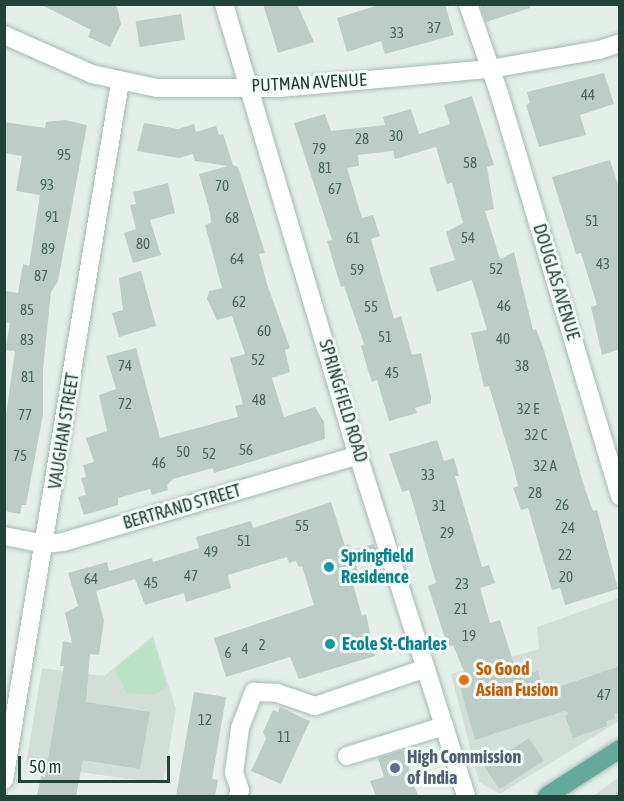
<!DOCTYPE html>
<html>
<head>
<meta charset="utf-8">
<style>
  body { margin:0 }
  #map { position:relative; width:624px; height:801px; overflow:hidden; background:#e4efea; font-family:"Asap Condensed",sans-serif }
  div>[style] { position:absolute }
  .built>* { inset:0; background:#d2dfd9 }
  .green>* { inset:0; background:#bbe2c6 }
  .building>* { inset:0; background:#bbcdc6; transform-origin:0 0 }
  .roads { filter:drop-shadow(0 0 2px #a6b8b2) drop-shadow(0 0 2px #a6b8b2) }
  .minor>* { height:18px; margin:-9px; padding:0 9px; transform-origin:9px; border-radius:9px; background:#fff }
  .major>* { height:18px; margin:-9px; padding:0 9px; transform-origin:9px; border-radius:9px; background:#64a999 }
  .dots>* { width:16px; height:16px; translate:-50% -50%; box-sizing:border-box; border:3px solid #f5fbf8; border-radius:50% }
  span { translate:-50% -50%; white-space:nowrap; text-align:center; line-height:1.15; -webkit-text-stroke:6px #f5fbf8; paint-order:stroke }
  .number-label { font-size:15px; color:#48665d }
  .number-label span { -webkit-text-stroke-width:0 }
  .street-label { font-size:18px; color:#21433a }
  .culture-label { font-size:18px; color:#0d838f; font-weight:700 }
  .left { translate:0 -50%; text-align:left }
  .food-label { font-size:18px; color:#c56008; font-weight:700 }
  .service-label { font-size:18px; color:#4e5e75; font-weight:700 }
  .frame { position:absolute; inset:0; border:6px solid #21433a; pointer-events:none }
  .scale { position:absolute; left:18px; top:756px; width:152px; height:27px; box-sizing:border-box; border:3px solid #21433a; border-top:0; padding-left:8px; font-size:18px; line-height:21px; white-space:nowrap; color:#21433a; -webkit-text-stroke:4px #f5fbf8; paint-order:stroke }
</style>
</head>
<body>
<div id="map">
  <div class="built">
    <i style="clip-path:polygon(619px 598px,619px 721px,500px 794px,479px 782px,451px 674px,539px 649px,537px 627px)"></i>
    <i style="clip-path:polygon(153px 636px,176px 709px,163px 784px,26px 764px,42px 668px,104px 676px)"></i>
    <i style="clip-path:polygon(619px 777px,619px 796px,593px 796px)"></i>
  </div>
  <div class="green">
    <i style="clip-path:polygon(153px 639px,167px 687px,153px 695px,126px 693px,115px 668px)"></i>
  </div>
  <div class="building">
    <i style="clip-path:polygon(40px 4px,111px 4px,117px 7px,121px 24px,110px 47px,88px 37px,91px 30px)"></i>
    <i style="clip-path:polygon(263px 4px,297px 4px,314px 42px,278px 53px)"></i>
    <i style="clip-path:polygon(382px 4px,445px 4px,454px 35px,385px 54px,381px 41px,347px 52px,337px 18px)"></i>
    <i style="clip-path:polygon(480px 4px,530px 4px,530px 8px,486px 22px)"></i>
    <i style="left:181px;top:14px;width:26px;height:46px;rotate:81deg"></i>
    <i style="clip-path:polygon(604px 73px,614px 104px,580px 115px,586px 135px,539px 147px,526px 105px,530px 103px,527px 92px)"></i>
    <i style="clip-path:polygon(472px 96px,494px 165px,487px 167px,494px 209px,485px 211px,500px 259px,514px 252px,533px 330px,536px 329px,544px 350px,585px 489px,593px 511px,597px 510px,618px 589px,565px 605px,560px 588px,552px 590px,528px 508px,521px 510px,513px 488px,518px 486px,513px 466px,489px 386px,484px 387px,471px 333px,487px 330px,472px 280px,437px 292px,429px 268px,455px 260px,446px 232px,463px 223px,452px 183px,447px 184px,436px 147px,395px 159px,393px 151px,358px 155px,359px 166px,347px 168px,362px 218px,373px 215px,380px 236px,371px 239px,394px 319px,401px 316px,412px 355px,421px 353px,431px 397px,431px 403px,415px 408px,417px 413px,389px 421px,377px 380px,372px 382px,367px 367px,361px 346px,364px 344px,344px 286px,341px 287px,327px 241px,332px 240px,294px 123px,325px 114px,331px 131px,385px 125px,383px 117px,411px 109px,419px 134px,450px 124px,444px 105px)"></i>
    <i style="clip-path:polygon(65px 120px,87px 125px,58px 281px,51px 292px,43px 370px,43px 414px,26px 505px,22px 505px,20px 514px,4px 511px,5px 422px,15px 351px,5px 350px,10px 323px,4px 322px,4px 303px,6px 291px,18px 293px,23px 264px,29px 266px,40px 195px,16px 191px,22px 156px,4px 153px,4px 122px,45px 128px,46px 122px)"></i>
    <i style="clip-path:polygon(144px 123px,178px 129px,194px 124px,196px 132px,216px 126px,219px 135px,223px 134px,233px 165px,238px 167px,265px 253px,259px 254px,267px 284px,290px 348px,285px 350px,290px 372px,272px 378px,284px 417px,315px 407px,324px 422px,325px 439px,214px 473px,213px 468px,173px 479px,167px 485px,168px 490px,152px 495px,150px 489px,118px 498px,118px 505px,84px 515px,78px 497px,86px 495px,81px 478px,86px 477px,83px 465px,94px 462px,86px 438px,107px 431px,99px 395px,116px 389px,106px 356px,136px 348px,160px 438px,238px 417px,235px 406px,243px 404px,230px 358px,245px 354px,232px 316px,217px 320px,207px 299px,209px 291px,222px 288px,205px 225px,211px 223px,210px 212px,199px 174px,228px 166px,195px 161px,193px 154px,179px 158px,137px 151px)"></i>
    <i style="clip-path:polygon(610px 160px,620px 191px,620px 349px,602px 355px,591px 307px,597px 305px,581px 253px,576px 254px,552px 177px)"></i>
    <i style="clip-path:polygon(168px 183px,175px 213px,150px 220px,161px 255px,133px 263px,124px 233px,136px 229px,130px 205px,136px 204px,133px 192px)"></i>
    <i style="clip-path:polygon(141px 271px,156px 326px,119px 337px,112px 313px,123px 310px,119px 278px)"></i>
    <i style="clip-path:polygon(437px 440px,444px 461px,454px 458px,459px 476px,455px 476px,482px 567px,489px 565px,495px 583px,480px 588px,490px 623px,500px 620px,518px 677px,538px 671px,544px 692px,620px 666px,620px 712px,614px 714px,615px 719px,606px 721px,607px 726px,573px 738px,565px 716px,569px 713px,564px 711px,475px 740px,457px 676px,465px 674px,453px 645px,448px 647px,428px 586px,436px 583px,409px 490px,402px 492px,389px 454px)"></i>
    <i style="clip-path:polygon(331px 502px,345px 546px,349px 544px,351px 550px,374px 544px,379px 557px,356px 565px,358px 572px,350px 574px,362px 616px,366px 614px,375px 656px,299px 679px,290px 657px,226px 677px,214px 638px,314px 605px,302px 566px,299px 567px,296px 561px,289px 563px,287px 557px,228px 575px,231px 588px,186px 602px,184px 593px,145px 605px,135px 579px,96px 591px,104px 620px,99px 655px,90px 654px,86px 702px,150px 712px,140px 769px,83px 760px,76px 796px,37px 796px,41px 776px,45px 777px,64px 666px,60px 666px,63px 641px,72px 643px,65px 613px,78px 606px,68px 573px,107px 562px,109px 571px,152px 558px,153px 562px,199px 548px,196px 537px,251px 521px,253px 528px)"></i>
    <i style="clip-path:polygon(194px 692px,226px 697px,212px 779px,218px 780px,215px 796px,176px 796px)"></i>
    <i style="clip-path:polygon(280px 707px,310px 721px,281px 784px,251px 771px,266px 739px,263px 732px,273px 710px,278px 712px)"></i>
    <i style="left:529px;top:738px;width:27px;height:53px;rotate:57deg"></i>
    <i style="clip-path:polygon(403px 750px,418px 796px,376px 796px,370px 781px,384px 777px,378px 758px)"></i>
  </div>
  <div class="roads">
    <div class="minor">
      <i style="left:224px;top:4px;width:470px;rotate:73.5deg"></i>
      <i style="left:358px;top:455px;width:358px;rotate:72.4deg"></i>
      <i style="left:468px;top:4px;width:94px;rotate:70.8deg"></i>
      <i style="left:499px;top:93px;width:421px;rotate:73.3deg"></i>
      <i style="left:4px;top:35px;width:96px;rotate:23.9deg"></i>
      <i style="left:92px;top:74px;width:66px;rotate:12.2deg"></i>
      <i style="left:157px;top:88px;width:123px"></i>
      <i style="left:280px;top:88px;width:211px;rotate:-5.2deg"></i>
      <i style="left:490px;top:69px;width:111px;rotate:-9.9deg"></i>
      <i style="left:599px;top:50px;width:22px;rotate:-18deg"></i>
      <i style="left:4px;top:536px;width:42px;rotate:11deg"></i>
      <i style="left:45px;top:544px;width:18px;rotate:-6deg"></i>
      <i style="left:63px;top:542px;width:308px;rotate:-16.4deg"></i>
      <i style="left:347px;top:756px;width:102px;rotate:-17.2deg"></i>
      <i style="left:4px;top:780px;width:708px;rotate:-80.56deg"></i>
      <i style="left:238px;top:796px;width:6px;rotate:-72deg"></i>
      <i style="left:240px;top:790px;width:18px;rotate:-109deg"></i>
      <i style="left:234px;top:773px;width:45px;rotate:-82.4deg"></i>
      <i style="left:240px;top:728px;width:39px;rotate:-69deg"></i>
      <i style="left:254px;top:692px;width:23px;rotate:2deg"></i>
      <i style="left:277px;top:693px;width:40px;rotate:18.9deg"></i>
      <i style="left:315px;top:706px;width:117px;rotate:-18.9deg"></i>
    </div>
    <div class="major">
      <i style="left:547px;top:796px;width:87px;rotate:-32.8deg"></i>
    </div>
  </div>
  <div class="dots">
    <i style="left:329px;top:567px;background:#0f9aa8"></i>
    <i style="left:330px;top:644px;background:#0f9aa8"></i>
    <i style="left:464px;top:680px;background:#e8710a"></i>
    <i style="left:395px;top:768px;background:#5c6f8a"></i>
  </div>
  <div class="number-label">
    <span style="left:434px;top:28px">37</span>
    <span style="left:397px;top:33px">33</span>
    <span style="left:588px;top:95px">44</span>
    <span style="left:396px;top:136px">30</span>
    <span style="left:362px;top:139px">28</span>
    <span style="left:319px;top:149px">79</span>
    <span style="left:64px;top:155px">95</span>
    <span style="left:470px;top:163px">58</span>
    <span style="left:325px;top:168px">81</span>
    <span style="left:47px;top:185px">93</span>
    <span style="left:222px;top:186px">70</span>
    <span style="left:335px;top:189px">67</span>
    <span style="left:52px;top:217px">91</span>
    <span style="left:232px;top:218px">68</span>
    <span style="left:592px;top:221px">51</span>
    <span style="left:353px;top:238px">61</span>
    <span style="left:468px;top:238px">54</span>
    <span style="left:143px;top:244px">80</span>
    <span style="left:48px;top:249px">89</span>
    <span style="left:237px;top:259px">64</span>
    <span style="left:603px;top:264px">43</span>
    <span style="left:496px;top:269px">52</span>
    <span style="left:357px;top:270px">59</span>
    <span style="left:41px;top:276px">87</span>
    <span style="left:239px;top:302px">62</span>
    <span style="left:504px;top:306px">46</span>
    <span style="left:371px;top:307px">55</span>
    <span style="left:27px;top:310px">85</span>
    <span style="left:264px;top:331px">60</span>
    <span style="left:385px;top:337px">51</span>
    <span style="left:503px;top:339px">40</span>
    <span style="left:27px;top:340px">83</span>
    <span style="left:258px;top:360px">52</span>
    <span style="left:125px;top:366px">74</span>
    <span style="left:522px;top:366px">38</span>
    <span style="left:392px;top:373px">45</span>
    <span style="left:28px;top:377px">81</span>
    <span style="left:259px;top:400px">48</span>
    <span style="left:125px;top:404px">72</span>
    <span style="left:528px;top:409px">32 E</span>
    <span style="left:25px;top:415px">77</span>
    <span style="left:536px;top:435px">32 C</span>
    <span style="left:246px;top:450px">56</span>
    <span style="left:183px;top:452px">50</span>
    <span style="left:209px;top:454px">52</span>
    <span style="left:20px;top:456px">75</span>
    <span style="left:159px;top:463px">46</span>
    <span style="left:545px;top:466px">32 A</span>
    <span style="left:428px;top:475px">33</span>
    <span style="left:535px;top:493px">28</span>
    <span style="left:562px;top:505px">26</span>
    <span style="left:439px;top:506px">31</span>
    <span style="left:302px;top:526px">55</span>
    <span style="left:568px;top:528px">24</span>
    <span style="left:447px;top:533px">29</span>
    <span style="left:244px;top:541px">51</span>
    <span style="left:211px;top:552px">49</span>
    <span style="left:565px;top:555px">22</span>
    <span style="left:191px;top:576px">47</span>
    <span style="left:566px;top:577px">20</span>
    <span style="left:91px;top:579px">64</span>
    <span style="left:151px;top:583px">45</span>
    <span style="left:462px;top:584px">23</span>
    <span style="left:461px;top:609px">21</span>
    <span style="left:469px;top:636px">19</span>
    <span style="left:262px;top:645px">2</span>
    <span style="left:245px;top:649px">4</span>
    <span style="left:228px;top:653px">6</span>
    <span style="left:604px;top:695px">47</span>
    <span style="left:205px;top:720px">12</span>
    <span style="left:284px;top:737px">11</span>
  </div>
  <div class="street-label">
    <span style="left:309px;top:83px;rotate:-3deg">PUTMAN AVENUE</span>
    <span style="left:556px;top:282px;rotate:73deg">DOUGLAS AVENUE</span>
    <span style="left:343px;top:401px;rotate:73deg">SPRINGFIELD ROAD</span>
    <span style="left:64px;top:431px;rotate:-81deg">VAUGHAN STREET</span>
    <span style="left:182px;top:507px;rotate:-16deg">BERTRAND STREET</span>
  </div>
  <div class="culture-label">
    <span class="left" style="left:341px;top:567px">Springfield<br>Residence</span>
    <span class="left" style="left:342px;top:644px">Ecole St-Charles</span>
  </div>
  <div class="food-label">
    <span class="left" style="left:476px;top:680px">So Good<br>Asian Fusion</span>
  </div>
  <div class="service-label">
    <span class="left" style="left:407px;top:768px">High Commission<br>of India</span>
  </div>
  <div class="frame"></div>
  <div class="scale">50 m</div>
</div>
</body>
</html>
